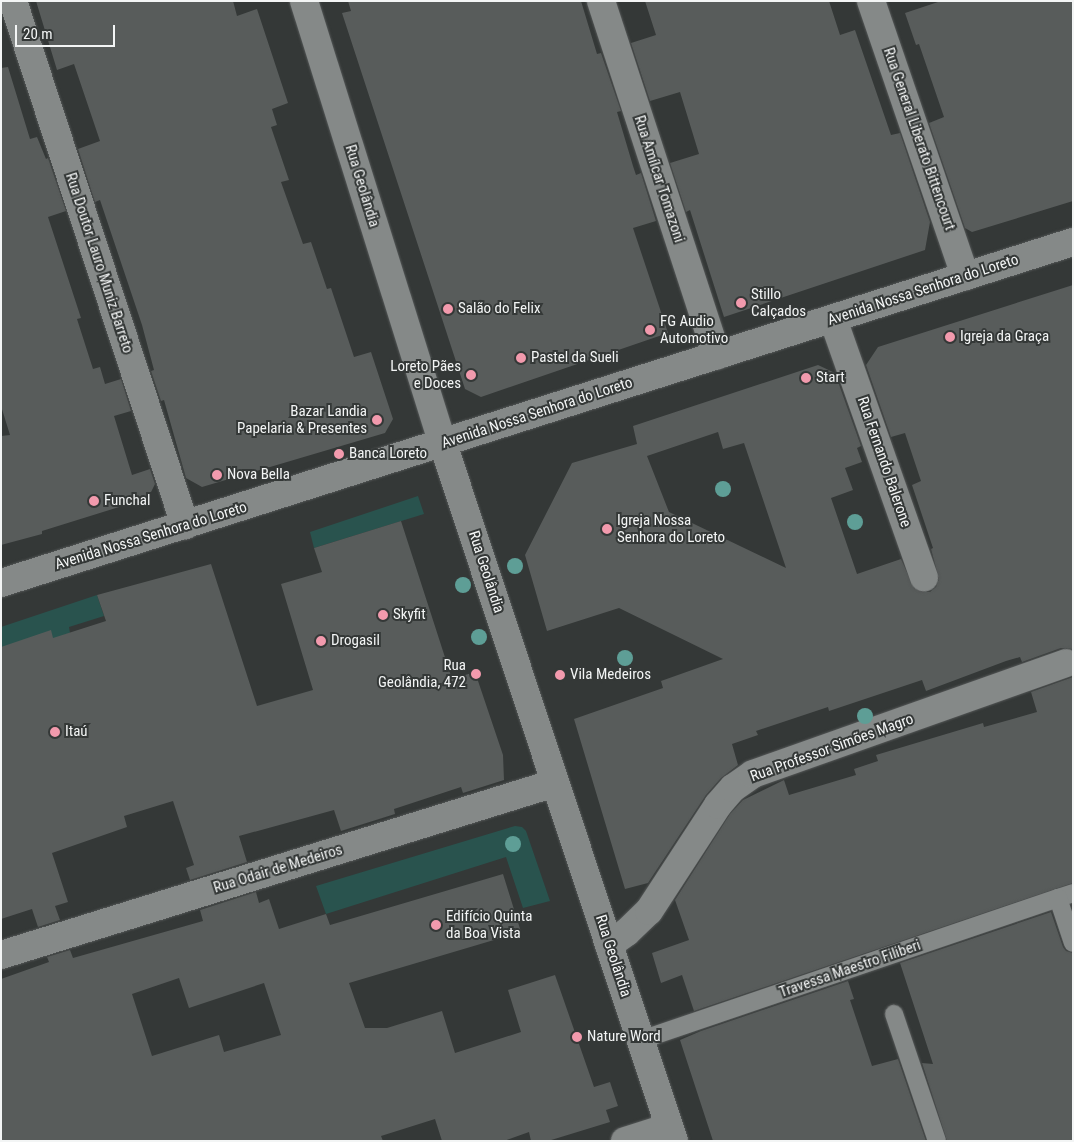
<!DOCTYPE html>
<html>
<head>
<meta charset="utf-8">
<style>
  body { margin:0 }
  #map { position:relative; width:1074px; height:1142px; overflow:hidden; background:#343837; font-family:"Roboto Condensed",sans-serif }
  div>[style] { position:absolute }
  .green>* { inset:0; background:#29534e }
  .building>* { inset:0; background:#585c5b }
  .roads { filter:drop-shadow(0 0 1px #545757) drop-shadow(0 0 1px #545757) }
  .lane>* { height:18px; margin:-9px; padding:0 9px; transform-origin:9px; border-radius:9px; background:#858988 }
  .street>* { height:28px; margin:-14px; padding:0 14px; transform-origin:14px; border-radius:14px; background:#858988 }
  .secondary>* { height:28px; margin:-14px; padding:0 14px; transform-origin:14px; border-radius:14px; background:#858988 }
  .trees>* { width:16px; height:16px; margin:-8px; border-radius:50%; background:#5e9e96 }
  .dots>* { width:14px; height:14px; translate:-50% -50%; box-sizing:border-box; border:2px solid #343837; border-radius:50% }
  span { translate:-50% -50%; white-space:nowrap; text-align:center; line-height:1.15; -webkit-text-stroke:4px #343837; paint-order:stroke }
  .street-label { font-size:15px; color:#f3f5f5 }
  .poi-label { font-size:15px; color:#f3f5f5 }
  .left { translate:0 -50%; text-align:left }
  .right { translate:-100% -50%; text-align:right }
  .frame { position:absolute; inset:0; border:2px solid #f3f5f5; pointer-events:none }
  .scale { position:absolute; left:15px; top:25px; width:100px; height:22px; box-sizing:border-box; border:2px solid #f3f5f5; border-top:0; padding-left:6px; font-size:15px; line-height:18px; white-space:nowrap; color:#f3f5f5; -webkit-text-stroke:4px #343837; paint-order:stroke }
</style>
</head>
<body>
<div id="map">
  <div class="green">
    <i style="clip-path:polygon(418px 496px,424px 514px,314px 548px,310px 532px)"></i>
    <i style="clip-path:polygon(97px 595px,104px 616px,69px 627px,70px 633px,1px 658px,1px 627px)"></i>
    <i style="clip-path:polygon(515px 826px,522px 827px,526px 831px,550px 901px,523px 908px,506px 857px,326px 914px,316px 886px)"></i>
  </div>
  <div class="building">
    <i style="clip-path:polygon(36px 1px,233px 1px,237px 16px,257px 9px,288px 103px,272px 109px,277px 125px,271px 127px,289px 180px,281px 182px,303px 244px,311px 242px,327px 289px,331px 288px,354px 357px,371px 352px,393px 419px,385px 433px,202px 487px,186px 478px,164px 400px,161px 401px,151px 371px,154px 370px,142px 325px,100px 200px,95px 202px,78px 149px,100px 141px,74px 64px,57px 70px)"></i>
    <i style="clip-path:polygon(348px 1px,581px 1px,597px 54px,601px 53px,621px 111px,617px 112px,633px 166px,636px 175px,641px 173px,656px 221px,633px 228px,668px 333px,481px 397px,465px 389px,342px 13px,351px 11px)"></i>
    <i style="clip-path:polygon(645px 1px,829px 1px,840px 35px,855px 30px,891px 135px,900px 133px,930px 222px,925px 250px,724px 317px,690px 210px,686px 212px,670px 163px,699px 154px,680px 92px,650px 101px,631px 43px,656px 35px)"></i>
    <i style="clip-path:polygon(941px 1px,1073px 1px,1073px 201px,972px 232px,965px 228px,929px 123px,944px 117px,919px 44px,916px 45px,905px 13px)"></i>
    <i style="clip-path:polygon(8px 67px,30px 139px,37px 137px,46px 159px,48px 158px,66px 211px,48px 217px,81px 318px,77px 319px,93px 369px,100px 367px,105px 384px,121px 379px,131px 411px,114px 416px,132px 475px,150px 469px,155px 484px,148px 498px,42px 531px,42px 534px,1px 545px,1px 436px,10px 435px,1px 406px,1px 68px)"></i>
    <i style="clip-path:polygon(evenodd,1073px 285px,1073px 649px,1061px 648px,1022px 662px,1020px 657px,1006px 661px,926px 691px,922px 680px,829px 711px,828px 707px,756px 731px,758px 735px,732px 744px,738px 765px,721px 778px,706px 795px,648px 883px,625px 889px,574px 719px,663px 688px,661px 681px,723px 659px,619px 608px,547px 631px,525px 555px,572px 463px,637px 444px,633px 426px,818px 365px,835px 373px,861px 446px,857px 448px,862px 462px,845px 468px,853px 490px,831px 498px,857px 574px,901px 559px,914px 588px,921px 592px,930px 592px,936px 587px,939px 579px,931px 549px,933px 548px,912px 485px,921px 481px,905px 433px,891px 437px,866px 365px,878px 347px,1073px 285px,718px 432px,723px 449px,744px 443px,786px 568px,669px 512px,647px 456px,718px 432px)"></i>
    <i style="clip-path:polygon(401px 521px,452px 679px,475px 672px,503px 755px,504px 780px,463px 793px,461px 787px,394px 809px,395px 814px,341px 831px,334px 810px,239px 836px,247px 862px,190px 880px,186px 868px,194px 865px,173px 801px,124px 816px,127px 827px,52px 853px,68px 902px,55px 906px,60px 920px,38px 927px,32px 909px,1px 919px,1px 647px,51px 630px,53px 638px,106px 621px,97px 595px,211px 564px,257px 706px,313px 690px,281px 584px,322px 572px,314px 548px)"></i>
    <i style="clip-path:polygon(1073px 677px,1073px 883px,694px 1011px,682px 975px,661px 983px,652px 953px,689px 940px,675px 900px,730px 814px,743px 800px,784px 780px,789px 795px,856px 775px,854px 769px,878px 761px,876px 755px,983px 723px,984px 727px,1037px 712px,1031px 692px)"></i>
    <i style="clip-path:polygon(evenodd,503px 874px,521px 932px,349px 983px,365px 1028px,387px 1028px,442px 1011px,455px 1053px,521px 1032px,508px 990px,555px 975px,594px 1087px,610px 1082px,618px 1106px,606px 1110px,610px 1122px,548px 1141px,531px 1141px,529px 1132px,504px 1141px,442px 1141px,435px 1119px,381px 1136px,383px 1141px,1px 1141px,1px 979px,49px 962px,47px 957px,70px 950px,73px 958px,203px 921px,200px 910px,256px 892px,259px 903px,269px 899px,279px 929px,326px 914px,330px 925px,503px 874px,179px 978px,189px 1008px,264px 983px,281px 1035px,224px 1052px,219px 1035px,152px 1056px,132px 994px,179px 978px)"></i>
    <i style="clip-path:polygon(1051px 912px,1063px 947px,1066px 951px,1073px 953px,1073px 1141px,947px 1141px,922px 1063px,933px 1064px,900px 963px)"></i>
    <i style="clip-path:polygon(848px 981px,854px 999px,850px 1000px,872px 1066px,898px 1059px,926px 1141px,713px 1141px,680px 1040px,701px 1031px)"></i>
  </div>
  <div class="roads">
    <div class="lane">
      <i style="left:1058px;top:898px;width:16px;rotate:-18deg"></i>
      <i style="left:894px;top:1014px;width:134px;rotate:71.3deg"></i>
      <i style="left:641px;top:1040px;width:441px;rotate:-18.8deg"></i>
      <i style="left:1058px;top:898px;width:47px;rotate:71.6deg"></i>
    </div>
    <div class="street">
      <i style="left:13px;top:1px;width:552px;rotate:71.83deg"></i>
      <i style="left:601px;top:1px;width:373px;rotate:71.9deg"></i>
      <i style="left:871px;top:1px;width:291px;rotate:71.1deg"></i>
      <i style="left:833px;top:319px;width:274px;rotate:70.6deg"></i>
      <i style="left:609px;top:945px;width:22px;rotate:-36deg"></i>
      <i style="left:627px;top:932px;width:30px;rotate:-44deg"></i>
      <i style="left:649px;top:911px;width:126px;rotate:-56.9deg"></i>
      <i style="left:718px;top:805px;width:23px;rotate:-49deg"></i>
      <i style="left:733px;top:788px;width:24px;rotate:-35deg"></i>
      <i style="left:753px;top:774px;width:332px;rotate:-19.5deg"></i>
      <i style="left:1px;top:955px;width:580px;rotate:-17.25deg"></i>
      <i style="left:625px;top:1141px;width:46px;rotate:-17.7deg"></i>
    </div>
    <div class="secondary">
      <i style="left:304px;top:1px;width:464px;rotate:72.6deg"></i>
      <i style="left:443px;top:444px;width:734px;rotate:71.66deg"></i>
      <i style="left:1px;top:583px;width:1125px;rotate:-17.65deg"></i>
    </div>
  </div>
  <div class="trees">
    <i style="left:723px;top:489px"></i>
    <i style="left:855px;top:522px"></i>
    <i style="left:515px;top:566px"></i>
    <i style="left:463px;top:585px"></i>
    <i style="left:479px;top:637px"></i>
    <i style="left:625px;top:658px"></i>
    <i style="left:865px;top:716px"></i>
    <i style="left:513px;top:844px"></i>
  </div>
  <div class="dots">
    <i style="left:741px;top:303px;background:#f29aad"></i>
    <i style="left:448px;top:309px;background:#f29aad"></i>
    <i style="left:650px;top:330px;background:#f29aad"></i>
    <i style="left:950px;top:337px;background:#f29aad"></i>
    <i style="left:521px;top:358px;background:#f29aad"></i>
    <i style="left:471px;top:375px;background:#f29aad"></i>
    <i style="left:806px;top:378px;background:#f29aad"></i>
    <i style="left:377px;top:420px;background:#f29aad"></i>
    <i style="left:339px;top:454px;background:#f29aad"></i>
    <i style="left:217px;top:475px;background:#f29aad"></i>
    <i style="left:94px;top:501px;background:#f29aad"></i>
    <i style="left:607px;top:529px;background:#f29aad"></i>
    <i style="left:383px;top:615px;background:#f29aad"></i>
    <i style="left:321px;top:641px;background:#f29aad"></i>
    <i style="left:476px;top:674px;background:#f29aad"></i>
    <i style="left:560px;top:675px;background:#f29aad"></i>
    <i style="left:55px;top:732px;background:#f29aad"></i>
    <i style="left:436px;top:925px;background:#f29aad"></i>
    <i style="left:577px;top:1037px;background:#f29aad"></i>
  </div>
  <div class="street-label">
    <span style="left:919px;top:139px;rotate:71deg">Rua General Liberato Bittencourt</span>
    <span style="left:659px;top:179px;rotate:72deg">Rua Amílcar Tomazoni</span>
    <span style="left:362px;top:186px;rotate:73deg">Rua Geolândia</span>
    <span style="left:99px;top:263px;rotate:72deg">Rua Doutor Lauro Muniz Barreto</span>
    <span style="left:923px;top:290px;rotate:-18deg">Avenida Nossa Senhora do Loreto</span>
    <span style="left:537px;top:413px;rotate:-18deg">Avenida Nossa Senhora do Loreto</span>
    <span style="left:884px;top:462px;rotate:71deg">Rua Fernando Balerone</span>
    <span style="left:151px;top:536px;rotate:-17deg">Avenida Nossa Senhora do Loreto</span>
    <span style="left:486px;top:572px;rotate:72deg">Rua Geolândia</span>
    <span style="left:832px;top:748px;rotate:-20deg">Rua Professor Simões Magro</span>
    <span style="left:278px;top:869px;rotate:-17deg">Rua Odair de Medeiros</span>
    <span style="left:613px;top:956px;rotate:72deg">Rua Geolândia</span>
    <span style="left:850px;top:969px;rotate:-19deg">Travessa Maestro Filiberi</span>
  </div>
  <div class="poi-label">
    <span class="left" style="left:751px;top:303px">Stillo<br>Calçados</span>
    <span class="left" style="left:458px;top:309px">Salão do Felix</span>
    <span class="left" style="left:660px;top:330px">FG Audio<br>Automotivo</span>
    <span class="left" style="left:960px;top:337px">Igreja da Graça</span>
    <span class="left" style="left:531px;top:358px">Pastel da Sueli</span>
    <span class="right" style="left:461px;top:375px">Loreto Pães<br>e Doces</span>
    <span class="left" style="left:816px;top:378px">Start</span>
    <span class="right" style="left:367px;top:420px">Bazar Landia<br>Papelaria &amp; Presentes</span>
    <span class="left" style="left:349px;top:454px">Banca Loreto</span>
    <span class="left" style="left:227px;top:475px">Nova Bella</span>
    <span class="left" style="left:104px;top:501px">Funchal</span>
    <span class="left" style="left:617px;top:529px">Igreja Nossa<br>Senhora do Loreto</span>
    <span class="left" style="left:393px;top:615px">Skyfit</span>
    <span class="left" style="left:331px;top:641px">Drogasil</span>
    <span class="right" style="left:466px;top:674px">Rua<br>Geolândia, 472</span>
    <span class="left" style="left:570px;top:675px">Vila Medeiros</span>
    <span class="left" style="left:65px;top:732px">Itaú</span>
    <span class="left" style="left:446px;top:925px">Edifício Quinta<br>da Boa Vista</span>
    <span class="left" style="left:587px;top:1037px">Nature Word</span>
  </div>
  <div class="frame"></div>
  <div class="scale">20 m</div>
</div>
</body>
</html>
